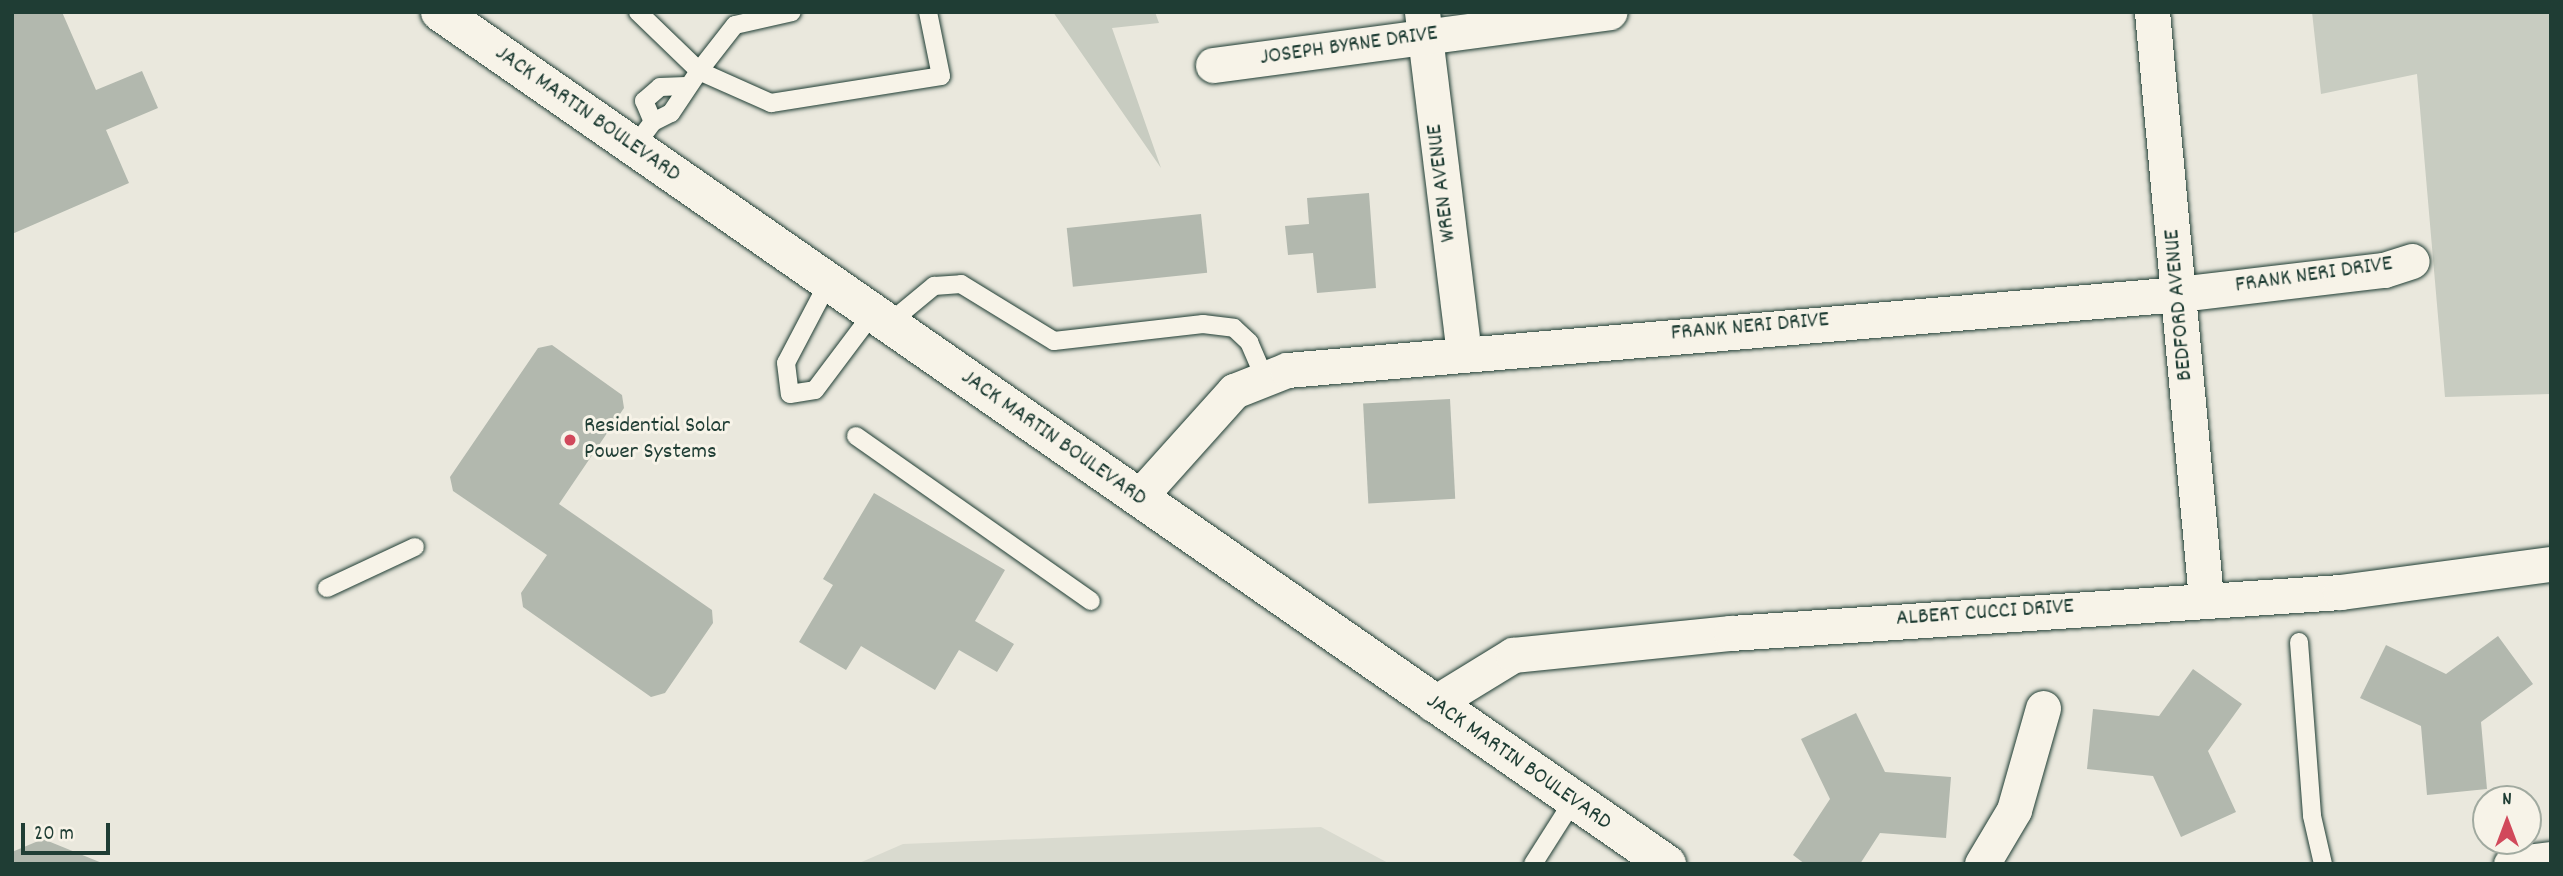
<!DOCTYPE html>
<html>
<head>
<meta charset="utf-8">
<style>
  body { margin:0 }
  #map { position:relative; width:2563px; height:876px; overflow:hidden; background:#eae8dd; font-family:Dekko,sans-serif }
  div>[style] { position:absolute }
  .built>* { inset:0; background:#d9dacf }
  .green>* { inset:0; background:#c8ccc1 }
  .building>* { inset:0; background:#b2b8ae; transform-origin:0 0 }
  .roads { filter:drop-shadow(0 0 2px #1f3d34) drop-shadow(0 0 2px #1f3d34) }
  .service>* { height:18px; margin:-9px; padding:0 9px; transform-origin:9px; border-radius:9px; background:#f7f3e8 }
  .minor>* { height:35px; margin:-17.5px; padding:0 17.5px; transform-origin:17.5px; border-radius:17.5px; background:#f7f3e8 }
  .tertiary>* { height:38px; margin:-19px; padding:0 19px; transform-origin:19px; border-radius:19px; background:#f7f3e8 }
  .dots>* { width:19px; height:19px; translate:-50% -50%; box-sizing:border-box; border:4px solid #f7f3e8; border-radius:50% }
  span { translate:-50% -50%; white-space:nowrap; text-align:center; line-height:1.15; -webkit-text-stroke:6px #f7f3e8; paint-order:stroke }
  .street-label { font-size:23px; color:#1f3d34 }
  .poi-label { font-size:23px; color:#1f3d34 }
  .left { translate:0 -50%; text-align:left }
  .frame { position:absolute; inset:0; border:14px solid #1f3d34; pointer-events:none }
  .north { position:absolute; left:2472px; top:785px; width:70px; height:70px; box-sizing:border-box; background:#f7f3e8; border:2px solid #a1aaa0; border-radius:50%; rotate:0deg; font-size:19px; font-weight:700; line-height:28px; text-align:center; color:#1f3d34 }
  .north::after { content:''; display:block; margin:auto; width:24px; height:32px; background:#d1495b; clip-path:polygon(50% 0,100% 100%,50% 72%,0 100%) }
  .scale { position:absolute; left:21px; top:823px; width:89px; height:32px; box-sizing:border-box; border:4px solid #1f3d34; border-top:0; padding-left:9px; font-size:21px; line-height:24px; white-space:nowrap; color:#1f3d34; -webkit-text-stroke:5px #f7f3e8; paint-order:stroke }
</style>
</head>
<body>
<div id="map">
  <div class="built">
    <i style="clip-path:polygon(1321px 827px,1390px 864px,857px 864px,903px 844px)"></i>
  </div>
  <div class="green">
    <i style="clip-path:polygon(1053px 12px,1155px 12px,1159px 23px,1112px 28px,1161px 168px)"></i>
    <i style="clip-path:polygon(2312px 12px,2551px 12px,2551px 394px,2445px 397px,2417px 74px,2321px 94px)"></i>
  </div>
  <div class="building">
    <i style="clip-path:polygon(12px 12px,62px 12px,96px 90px,142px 71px,158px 108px,106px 130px,129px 183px,12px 234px)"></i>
    <i style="clip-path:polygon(1369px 193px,1376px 288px,1317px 293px,1313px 253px,1288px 255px,1285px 226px,1309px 224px,1307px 198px)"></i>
    <i style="left:1201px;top:214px;width:59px;height:135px;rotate:84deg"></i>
    <i style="clip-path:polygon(552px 345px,622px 395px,624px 408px,559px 504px,712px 610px,713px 623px,665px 693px,651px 697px,523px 607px,521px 593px,547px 555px,453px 491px,450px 477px,538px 348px)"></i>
    <i style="left:1450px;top:399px;width:100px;height:87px;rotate:87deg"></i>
    <i style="clip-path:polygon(874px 493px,1005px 570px,975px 621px,1014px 644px,997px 672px,959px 650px,935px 690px,861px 646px,846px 670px,799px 642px,833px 585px,823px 579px)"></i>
    <i style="clip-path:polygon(2498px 636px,2533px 684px,2481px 722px,2487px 789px,2427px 795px,2421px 726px,2360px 698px,2386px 645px,2446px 674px)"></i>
    <i style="clip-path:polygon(2193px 669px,2242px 704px,2208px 751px,2236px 812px,2181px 837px,2153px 776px,2087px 769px,2093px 709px,2159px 716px)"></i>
    <i style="clip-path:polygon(1856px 713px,1885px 772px,1951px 777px,1946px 838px,1880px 833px,1860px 864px,1805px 864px,1793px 855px,1830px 799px,1801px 739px)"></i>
    <i style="clip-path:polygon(43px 839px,102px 863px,102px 864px,12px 864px,12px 852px)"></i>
  </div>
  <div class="roads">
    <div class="service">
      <i style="left:638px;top:12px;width:85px;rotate:44deg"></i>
      <i style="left:699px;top:71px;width:58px;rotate:-52deg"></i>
      <i style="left:735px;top:25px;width:58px;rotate:-12.8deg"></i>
      <i style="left:653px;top:122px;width:23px;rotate:-113deg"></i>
      <i style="left:644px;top:101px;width:21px;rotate:-41deg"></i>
      <i style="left:660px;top:87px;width:26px;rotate:-2deg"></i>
      <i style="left:634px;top:147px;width:31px;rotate:-53deg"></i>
      <i style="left:653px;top:122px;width:20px;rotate:-27deg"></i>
      <i style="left:671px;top:113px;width:50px;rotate:-56.3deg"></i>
      <i style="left:699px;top:71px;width:79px;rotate:24deg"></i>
      <i style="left:771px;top:103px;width:172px;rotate:-9deg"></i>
      <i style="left:941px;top:76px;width:65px;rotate:-101.5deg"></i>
      <i style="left:828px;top:283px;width:90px;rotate:117.7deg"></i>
      <i style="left:786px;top:363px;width:31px;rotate:83deg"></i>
      <i style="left:790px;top:394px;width:25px;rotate:-9deg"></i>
      <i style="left:815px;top:390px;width:95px;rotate:-53.1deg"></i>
      <i style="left:888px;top:324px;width:60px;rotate:-39.6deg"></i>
      <i style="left:934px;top:286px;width:27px;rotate:-4deg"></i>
      <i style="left:961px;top:284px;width:109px;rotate:31.5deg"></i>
      <i style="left:1054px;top:341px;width:150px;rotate:-6.5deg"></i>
      <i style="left:1203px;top:324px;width:31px;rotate:7deg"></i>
      <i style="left:1234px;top:328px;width:21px;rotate:43deg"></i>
      <i style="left:1249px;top:342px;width:40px;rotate:66.6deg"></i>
      <i style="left:856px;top:436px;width:287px;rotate:35.1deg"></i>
      <i style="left:327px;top:588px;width:97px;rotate:-25deg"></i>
      <i style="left:2299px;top:642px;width:174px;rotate:85.7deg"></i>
      <i style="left:2312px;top:816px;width:49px;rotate:77.1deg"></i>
      <i style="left:1533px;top:864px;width:75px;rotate:-57.6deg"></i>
    </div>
    <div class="minor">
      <i style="left:1422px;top:12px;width:344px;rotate:83deg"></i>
      <i style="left:2152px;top:12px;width:588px;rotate:84.74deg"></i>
      <i style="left:1213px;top:65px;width:400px;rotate:-7.6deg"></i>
      <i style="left:1138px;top:498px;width:144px;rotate:-48.1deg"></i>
      <i style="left:1234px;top:391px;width:57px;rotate:-21.6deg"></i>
      <i style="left:1287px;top:370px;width:895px;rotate:-4.87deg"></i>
      <i style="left:2179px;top:294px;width:206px;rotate:-6.7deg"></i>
      <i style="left:2384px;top:270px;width:29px;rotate:-18deg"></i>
      <i style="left:1433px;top:704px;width:94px;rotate:-31.5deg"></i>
      <i style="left:1513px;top:655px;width:219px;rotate:-5.8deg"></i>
      <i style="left:1731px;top:633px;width:610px;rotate:-3.85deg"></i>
      <i style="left:2340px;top:592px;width:213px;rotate:-7.6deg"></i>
      <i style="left:1982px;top:864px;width:63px;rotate:-59.3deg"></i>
      <i style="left:2014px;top:810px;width:106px;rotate:-74.1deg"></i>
      <i style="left:2511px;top:864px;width:40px;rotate:-7.1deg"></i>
    </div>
    <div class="tertiary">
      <i style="left:440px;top:12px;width:1494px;rotate:34.78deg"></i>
    </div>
  </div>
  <div class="dots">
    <i style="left:570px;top:440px;background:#d1495b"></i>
  </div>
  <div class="street-label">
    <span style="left:1349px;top:47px;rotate:-8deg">JOSEPH BYRNE DRIVE</span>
    <span style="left:587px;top:115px;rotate:35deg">JACK MARTIN BOULEVARD</span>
    <span style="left:1443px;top:183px;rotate:-97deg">WREN AVENUE</span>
    <span style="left:2314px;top:276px;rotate:-8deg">FRANK NERI DRIVE</span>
    <span style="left:2180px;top:305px;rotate:-95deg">BEDFORD AVENUE</span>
    <span style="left:1750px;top:328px;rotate:-5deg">FRANK NERI DRIVE</span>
    <span style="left:1053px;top:439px;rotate:35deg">JACK MARTIN BOULEVARD</span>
    <span style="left:1985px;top:614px;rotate:-4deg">ALBERT CUCCI DRIVE</span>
    <span style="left:1518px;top:763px;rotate:35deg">JACK MARTIN BOULEVARD</span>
  </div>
  <div class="poi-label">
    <span class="left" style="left:584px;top:440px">Residential Solar<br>Power Systems</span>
  </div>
  <div class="frame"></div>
  <div class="north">N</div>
  <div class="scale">20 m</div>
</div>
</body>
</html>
